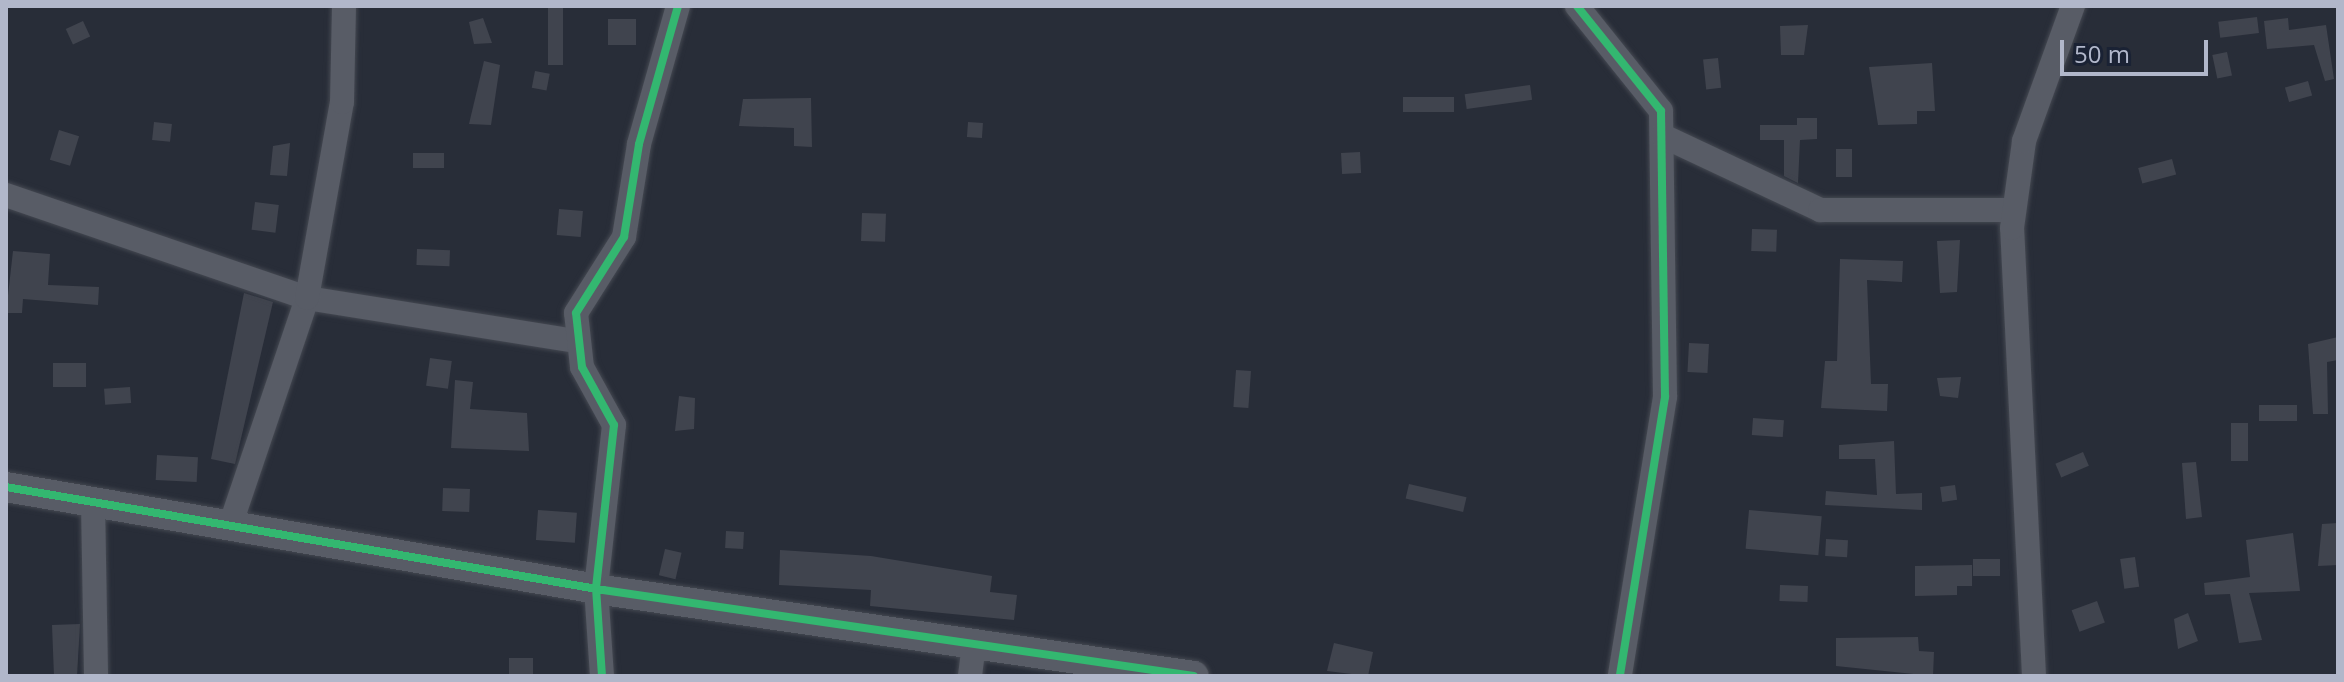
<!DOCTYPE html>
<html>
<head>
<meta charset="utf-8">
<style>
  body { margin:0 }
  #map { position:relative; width:2344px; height:682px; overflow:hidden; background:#282d38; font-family:"Open Sans",sans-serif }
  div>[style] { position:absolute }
  .building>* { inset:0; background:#40444e; transform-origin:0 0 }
  .roads { filter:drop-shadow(0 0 2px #444851) drop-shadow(0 0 2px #444851) }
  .minor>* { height:24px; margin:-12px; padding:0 12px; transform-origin:12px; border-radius:12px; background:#585c66 }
  .tertiary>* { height:30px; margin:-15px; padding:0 15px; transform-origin:15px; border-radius:15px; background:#585c66 }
  .cycleway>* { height:8px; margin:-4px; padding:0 4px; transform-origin:4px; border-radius:4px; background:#33b770 }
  span { translate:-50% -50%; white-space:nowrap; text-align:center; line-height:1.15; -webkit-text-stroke:7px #1a2234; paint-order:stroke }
  .frame { position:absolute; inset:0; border:8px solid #b1b7ca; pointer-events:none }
  .scale { position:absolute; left:2060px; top:40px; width:148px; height:36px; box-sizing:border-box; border:4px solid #b1b7ca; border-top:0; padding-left:10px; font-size:24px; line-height:28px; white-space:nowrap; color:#b1b7ca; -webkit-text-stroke:6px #1a2234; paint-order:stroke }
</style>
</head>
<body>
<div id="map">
  <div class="building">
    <i style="left:548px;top:6px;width:15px;height:59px"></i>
    <i style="left:2257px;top:17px;width:16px;height:39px;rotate:83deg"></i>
    <i style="clip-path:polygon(483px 18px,492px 43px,474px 44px,469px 22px)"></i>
    <i style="clip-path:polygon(2288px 18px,2289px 30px,2326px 25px,2334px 79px,2325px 81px,2314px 45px,2267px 49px,2264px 21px)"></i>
    <i style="left:608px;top:19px;width:28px;height:26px"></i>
    <i style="left:83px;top:21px;width:17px;height:19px;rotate:65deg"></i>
    <i style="clip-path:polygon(1808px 25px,1804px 55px,1781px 55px,1780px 26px)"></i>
    <i style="left:2227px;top:52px;width:24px;height:15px;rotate:78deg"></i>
    <i style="left:1718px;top:58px;width:30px;height:15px;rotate:84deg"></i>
    <i style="clip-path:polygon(484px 61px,500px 65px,491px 125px,469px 124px)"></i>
    <i style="clip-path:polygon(1932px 63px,1935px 111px,1917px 111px,1917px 124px,1878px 125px,1869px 67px)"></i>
    <i style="left:535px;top:71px;width:15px;height:17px;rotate:11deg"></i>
    <i style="left:2308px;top:81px;width:15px;height:24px;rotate:74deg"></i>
    <i style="left:1530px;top:85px;width:15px;height:66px;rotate:82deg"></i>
    <i style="left:1403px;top:97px;width:51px;height:15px"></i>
    <i style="clip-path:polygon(811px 98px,812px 147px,794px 146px,794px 128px,739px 126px,743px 99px)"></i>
    <i style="clip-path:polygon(1797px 118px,1817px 118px,1817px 139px,1800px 140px,1798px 183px,1784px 176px,1784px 140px,1760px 140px,1760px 125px,1797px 125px)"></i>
    <i style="left:154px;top:122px;width:18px;height:18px;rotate:6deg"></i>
    <i style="left:968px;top:122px;width:15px;height:15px;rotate:4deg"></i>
    <i style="left:59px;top:130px;width:21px;height:31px;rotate:17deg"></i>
    <i style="clip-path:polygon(290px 143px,287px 176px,270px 175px,273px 146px)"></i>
    <i style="left:1836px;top:149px;width:16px;height:28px"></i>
    <i style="left:1360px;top:152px;width:21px;height:19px;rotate:87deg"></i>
    <i style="left:413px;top:153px;width:31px;height:15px"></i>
    <i style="left:2172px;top:159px;width:16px;height:35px;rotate:75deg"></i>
    <i style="left:255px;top:202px;width:24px;height:28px;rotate:7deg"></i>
    <i style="left:559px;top:209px;width:24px;height:26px;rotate:5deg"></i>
    <i style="left:862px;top:213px;width:24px;height:28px;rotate:2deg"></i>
    <i style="left:1752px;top:229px;width:25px;height:22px;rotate:2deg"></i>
    <i style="clip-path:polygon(1960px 240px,1957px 292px,1940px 293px,1937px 241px)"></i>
    <i style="left:417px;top:249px;width:33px;height:16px;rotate:2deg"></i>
    <i style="clip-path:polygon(13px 251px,50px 254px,48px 285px,99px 287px,98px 305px,23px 299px,22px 313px,6px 313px)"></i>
    <i style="clip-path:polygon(1840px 259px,1903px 261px,1902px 282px,1867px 280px,1871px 384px,1888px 384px,1887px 411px,1821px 408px,1825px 361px,1837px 361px)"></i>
    <i style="clip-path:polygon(244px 293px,273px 302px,235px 464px,211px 459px)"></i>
    <i style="clip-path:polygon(2338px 337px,2338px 360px,2327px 362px,2328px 414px,2313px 414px,2308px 344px)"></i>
    <i style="left:1689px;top:343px;width:20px;height:29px;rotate:3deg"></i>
    <i style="left:430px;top:358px;width:22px;height:28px;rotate:8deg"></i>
    <i style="left:53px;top:363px;width:33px;height:24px"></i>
    <i style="left:1236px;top:370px;width:15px;height:37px;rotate:4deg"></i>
    <i style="clip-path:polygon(1961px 377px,1958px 398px,1940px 396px,1937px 378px)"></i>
    <i style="clip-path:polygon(455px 380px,473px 382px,470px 409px,527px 413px,529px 451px,451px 448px)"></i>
    <i style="left:130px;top:387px;width:16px;height:26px;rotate:86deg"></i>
    <i style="clip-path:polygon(679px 396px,695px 398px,694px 429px,675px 431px)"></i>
    <i style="left:2297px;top:405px;width:16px;height:38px;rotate:90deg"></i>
    <i style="left:1753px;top:418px;width:31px;height:17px;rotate:4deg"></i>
    <i style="left:2231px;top:423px;width:17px;height:38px"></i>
    <i style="clip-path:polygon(1894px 441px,1896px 494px,1922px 493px,1922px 510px,1825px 505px,1826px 491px,1877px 495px,1875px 459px,1839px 459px,1839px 445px)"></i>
    <i style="left:2083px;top:452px;width:15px;height:30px;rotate:67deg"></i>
    <i style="left:157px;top:455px;width:41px;height:25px;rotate:3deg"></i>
    <i style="clip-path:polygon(2196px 462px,2202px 517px,2186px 519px,2182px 463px)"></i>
    <i style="left:1409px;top:484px;width:59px;height:15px;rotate:13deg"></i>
    <i style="left:1955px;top:485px;width:15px;height:15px;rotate:82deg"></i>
    <i style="left:443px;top:488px;width:27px;height:23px;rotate:2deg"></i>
    <i style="left:538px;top:510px;width:39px;height:30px;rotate:4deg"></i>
    <i style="left:1749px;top:510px;width:73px;height:39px;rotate:5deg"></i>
    <i style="clip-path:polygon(2338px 523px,2338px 565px,2318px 566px,2322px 524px)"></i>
    <i style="left:726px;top:531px;width:18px;height:17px;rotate:3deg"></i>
    <i style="clip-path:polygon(2293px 533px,2300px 591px,2249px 593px,2262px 640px,2239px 643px,2230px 594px,2205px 595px,2204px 583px,2250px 577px,2246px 540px)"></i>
    <i style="left:1826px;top:539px;width:22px;height:17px;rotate:3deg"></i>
    <i style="left:665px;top:549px;width:17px;height:27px;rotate:13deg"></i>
    <i style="clip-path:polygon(780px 550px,871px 556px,992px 576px,990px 592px,1017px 595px,1014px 620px,870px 606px,871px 590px,779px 585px)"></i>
    <i style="left:2135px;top:557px;width:30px;height:15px;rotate:82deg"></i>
    <i style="left:1973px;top:559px;width:27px;height:17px"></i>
    <i style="clip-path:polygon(1972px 565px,1972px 586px,1957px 586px,1957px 595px,1915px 596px,1915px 566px)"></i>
    <i style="left:1780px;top:585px;width:28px;height:16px;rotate:2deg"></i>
    <i style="left:2097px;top:601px;width:23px;height:27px;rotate:70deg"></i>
    <i style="clip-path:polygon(2188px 613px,2198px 641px,2178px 649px,2174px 619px)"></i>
    <i style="clip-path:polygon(80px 624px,77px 676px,54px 676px,52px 625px)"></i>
    <i style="clip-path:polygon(1918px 637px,1919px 651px,1934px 652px,1933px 676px,1836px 666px,1836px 638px)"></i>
    <i style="clip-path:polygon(1334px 643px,1373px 652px,1368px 676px,1327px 671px)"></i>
    <i style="left:509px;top:658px;width:24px;height:16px"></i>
  </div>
  <div class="roads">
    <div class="minor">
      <i style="left:1577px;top:6px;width:134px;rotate:51.3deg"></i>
      <i style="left:1661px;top:111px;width:286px;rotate:89.2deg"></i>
      <i style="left:1665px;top:397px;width:283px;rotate:99.2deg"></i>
      <i style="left:1663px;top:136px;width:174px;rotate:25.2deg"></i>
      <i style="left:1820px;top:210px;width:194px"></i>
      <i style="left:6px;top:195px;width:318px;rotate:18.9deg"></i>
      <i style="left:307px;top:298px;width:271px;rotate:9.1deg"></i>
      <i style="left:93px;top:502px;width:174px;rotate:89deg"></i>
      <i style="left:230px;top:526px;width:241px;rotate:-71.3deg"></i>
      <i style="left:307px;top:298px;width:199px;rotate:-79.9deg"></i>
      <i style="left:342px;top:102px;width:96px;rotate:-88.8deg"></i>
      <i style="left:602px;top:676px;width:88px;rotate:-93.9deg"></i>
      <i style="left:596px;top:588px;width:164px;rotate:-83.7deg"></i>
      <i style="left:614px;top:425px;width:66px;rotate:-118.9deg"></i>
      <i style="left:582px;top:367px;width:54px;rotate:-96.3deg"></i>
      <i style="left:576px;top:313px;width:90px;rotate:-57.7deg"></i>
      <i style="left:624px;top:237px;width:94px;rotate:-80.8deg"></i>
      <i style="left:639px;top:144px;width:143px;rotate:-74.2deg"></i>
      <i style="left:970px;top:676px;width:32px;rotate:-83deg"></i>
      <i style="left:2034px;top:676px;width:449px;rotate:-92.8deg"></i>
      <i style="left:2012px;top:228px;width:88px;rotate:-82.1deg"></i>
      <i style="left:2024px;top:141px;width:144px;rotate:-70.1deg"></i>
    </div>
    <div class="tertiary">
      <i style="left:6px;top:487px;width:606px;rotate:9.79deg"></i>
      <i style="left:603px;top:590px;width:597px;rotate:8.28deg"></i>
    </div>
  </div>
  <div class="cycleway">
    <i style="left:1577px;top:6px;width:134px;rotate:51.3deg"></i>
    <i style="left:1661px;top:111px;width:286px;rotate:89.2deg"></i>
    <i style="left:1665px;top:397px;width:283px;rotate:99.2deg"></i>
    <i style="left:6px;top:487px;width:606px;rotate:9.79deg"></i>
    <i style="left:603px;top:590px;width:597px;rotate:8.28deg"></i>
    <i style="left:602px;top:676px;width:88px;rotate:-93.9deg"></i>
    <i style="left:596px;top:588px;width:164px;rotate:-83.7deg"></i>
    <i style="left:614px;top:425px;width:66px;rotate:-118.9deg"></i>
    <i style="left:582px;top:367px;width:54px;rotate:-96.3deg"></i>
    <i style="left:576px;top:313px;width:90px;rotate:-57.7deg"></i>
    <i style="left:624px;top:237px;width:94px;rotate:-80.8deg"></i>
    <i style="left:639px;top:144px;width:143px;rotate:-74.2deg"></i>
  </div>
  <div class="frame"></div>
  <div class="scale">50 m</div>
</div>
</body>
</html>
